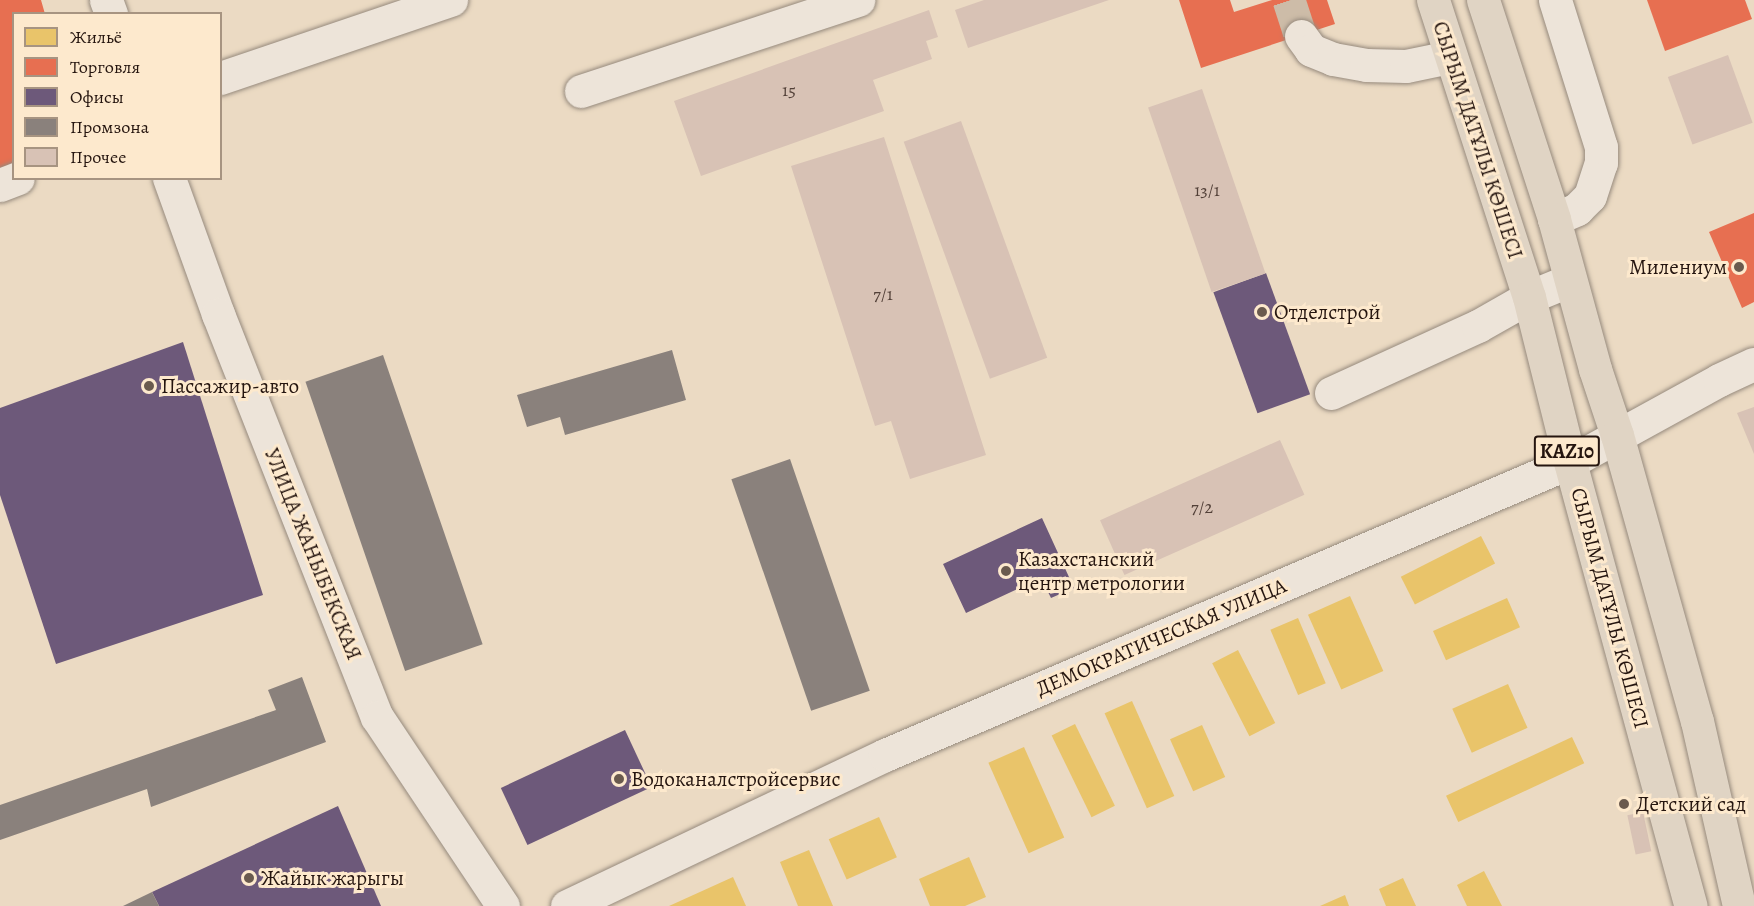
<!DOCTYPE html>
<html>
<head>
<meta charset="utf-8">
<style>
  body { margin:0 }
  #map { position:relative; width:1754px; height:906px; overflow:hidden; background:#ebdac3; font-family:Alegreya,serif }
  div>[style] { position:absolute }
  .homes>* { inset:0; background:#e9c46a; transform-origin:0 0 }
  .shops>* { inset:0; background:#e76f51 }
  .offices>* { inset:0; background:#6d597a; transform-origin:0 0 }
  .industry>* { inset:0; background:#8a817c; transform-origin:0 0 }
  .building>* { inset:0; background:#d8c2b5; transform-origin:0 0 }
  .minor-tunnel>* { height:33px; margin-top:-16.5px; transform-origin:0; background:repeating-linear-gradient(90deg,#cdbca8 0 33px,transparent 0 49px) }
  .roads { filter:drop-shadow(0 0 2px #968a7d) drop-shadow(0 0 2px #968a7d) }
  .minor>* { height:33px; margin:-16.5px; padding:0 16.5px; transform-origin:16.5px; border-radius:16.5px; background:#ede4d9 }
  .highway>* { height:33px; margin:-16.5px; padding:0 16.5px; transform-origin:16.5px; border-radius:16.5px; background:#e0d4c4 }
  .dots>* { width:16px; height:16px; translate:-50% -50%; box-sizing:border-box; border:3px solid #fde9cd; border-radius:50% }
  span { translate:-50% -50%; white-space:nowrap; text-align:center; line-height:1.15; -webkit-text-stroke:6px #fde9cd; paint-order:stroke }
  .number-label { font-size:18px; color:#524038 }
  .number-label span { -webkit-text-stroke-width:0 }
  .shield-label span { padding:2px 4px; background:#fde9cd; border:2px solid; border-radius:4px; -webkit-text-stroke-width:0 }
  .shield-label { font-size:20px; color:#25150f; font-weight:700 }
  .street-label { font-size:21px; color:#25150f }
  .poi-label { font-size:21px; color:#25150f }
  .right { translate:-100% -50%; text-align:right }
  .left { translate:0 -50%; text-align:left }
  .legend { position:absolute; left:12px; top:12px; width:210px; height:168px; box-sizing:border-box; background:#fde9cd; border:2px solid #a79481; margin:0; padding:8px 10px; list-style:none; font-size:18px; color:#25150f }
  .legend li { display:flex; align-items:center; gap:12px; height:30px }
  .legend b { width:30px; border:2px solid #a79481 }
</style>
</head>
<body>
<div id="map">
  <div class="homes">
    <i style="left:1481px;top:536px;width:31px;height:90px;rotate:63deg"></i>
    <i style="left:1350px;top:596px;width:82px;height:46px;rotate:66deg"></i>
    <i style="left:1507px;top:598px;width:32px;height:81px;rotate:66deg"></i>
    <i style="left:1298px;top:618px;width:71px;height:30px;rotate:67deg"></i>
    <i style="left:1238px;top:650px;width:82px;height:29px;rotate:63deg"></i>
    <i style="left:1508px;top:684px;width:48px;height:61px;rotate:66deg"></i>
    <i style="left:1132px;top:701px;width:104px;height:30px;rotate:66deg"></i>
    <i style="left:1075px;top:724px;width:91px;height:26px;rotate:64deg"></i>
    <i style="left:1202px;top:725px;width:57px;height:35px;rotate:66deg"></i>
    <i style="left:1572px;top:737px;width:29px;height:139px;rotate:65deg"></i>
    <i style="left:1024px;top:747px;width:99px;height:39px;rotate:66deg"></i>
    <i style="left:879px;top:817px;width:44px;height:55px;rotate:66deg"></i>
    <i style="clip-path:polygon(809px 850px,833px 906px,798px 906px,780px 862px)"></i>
    <i style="clip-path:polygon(969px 857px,986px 897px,965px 906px,930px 906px,919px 879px)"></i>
    <i style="clip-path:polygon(1484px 871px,1502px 906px,1467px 906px,1457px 885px)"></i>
    <i style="clip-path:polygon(733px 877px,746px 906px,669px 906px)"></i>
    <i style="clip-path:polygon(1403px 878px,1416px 906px,1386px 906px,1379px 889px)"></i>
    <i style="clip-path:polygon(1345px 895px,1349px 906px,1320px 906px)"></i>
  </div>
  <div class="shops">
    <i style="clip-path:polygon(0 0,41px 0,45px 14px,14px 14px,14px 173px,0 177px)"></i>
    <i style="clip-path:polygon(1179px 0,1230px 0,1234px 12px,1272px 0,1327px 0,1335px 24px,1201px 68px)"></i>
    <i style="clip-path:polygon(1647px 0,1745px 0,1752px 19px,1665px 51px)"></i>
    <i style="clip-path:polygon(1754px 213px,1754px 302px,1742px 308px,1709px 232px)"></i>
  </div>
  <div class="offices">
    <i style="left:1266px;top:273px;width:129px;height:56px;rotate:70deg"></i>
    <i style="clip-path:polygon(183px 342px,263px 595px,56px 664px,0 495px,0 408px)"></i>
    <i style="clip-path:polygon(1042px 518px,1074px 588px,1051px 598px,1041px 578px,966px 613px,943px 564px)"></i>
    <i style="left:625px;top:730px;width:63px;height:137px;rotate:65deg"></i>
    <i style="clip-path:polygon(338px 806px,381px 906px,159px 906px,152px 892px)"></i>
  </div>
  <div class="industry">
    <i style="clip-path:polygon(672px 350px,686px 400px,565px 435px,560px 417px,527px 427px,517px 395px)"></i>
    <i style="left:383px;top:355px;width:306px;height:82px;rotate:71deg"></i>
    <i style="left:790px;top:459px;width:245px;height:62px;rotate:71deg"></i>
    <i style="clip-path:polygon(302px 677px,326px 742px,151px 807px,147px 789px,0 840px,0 805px,276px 710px,268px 690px)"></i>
    <i style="clip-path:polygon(152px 892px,159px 906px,123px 906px)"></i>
  </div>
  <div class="building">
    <i style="clip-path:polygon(984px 0,1109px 0,968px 48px,955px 10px)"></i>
    <i style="clip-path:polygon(929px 10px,938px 37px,926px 41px,932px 59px,873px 80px,884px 111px,701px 176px,674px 101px)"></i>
    <i style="left:1728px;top:55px;width:72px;height:64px;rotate:70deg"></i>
    <i style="left:1202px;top:89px;width:195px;height:57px;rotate:71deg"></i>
    <i style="left:961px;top:121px;width:252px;height:61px;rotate:70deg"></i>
    <i style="clip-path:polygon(884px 137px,986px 455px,910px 479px,891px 421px,875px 426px,791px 166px)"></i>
    <i style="clip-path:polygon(1754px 407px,1754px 454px,1737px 413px)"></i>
    <i style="left:1280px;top:440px;width:60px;height:197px;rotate:66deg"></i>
    <i style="left:1643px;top:812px;width:40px;height:16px;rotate:78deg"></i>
  </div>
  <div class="minor-tunnel">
    <i style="left:1289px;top:0;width:38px;rotate:72deg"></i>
  </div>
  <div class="roads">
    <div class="minor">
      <i style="left:106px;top:0;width:15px;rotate:70deg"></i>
      <i style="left:1301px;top:36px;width:17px;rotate:54deg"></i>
      <i style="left:1311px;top:50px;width:24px;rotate:22deg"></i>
      <i style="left:1333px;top:59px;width:34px;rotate:10deg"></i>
      <i style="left:1366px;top:65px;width:40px;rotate:1.4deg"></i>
      <i style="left:1406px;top:66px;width:45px;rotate:-11.6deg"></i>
      <i style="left:220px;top:78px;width:244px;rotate:-18.7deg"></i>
      <i style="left:581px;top:91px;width:292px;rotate:-18.2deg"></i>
      <i style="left:169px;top:178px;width:145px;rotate:70.2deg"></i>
      <i style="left:218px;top:314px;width:433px;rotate:68.5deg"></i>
      <i style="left:377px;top:717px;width:227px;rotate:56.3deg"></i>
      <i style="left:0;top:185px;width:19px;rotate:-21deg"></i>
      <i style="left:1554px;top:219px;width:25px;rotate:-23deg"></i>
      <i style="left:1577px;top:209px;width:18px;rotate:-45deg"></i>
      <i style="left:1590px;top:196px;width:35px;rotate:-72deg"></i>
      <i style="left:1601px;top:163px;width:16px;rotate:-90deg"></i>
      <i style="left:1601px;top:147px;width:154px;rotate:-107.4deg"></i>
      <i style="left:1331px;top:393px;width:162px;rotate:-24.5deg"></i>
      <i style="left:1478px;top:326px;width:59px;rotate:-29.6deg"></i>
      <i style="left:1529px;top:297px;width:44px;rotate:-22.5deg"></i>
      <i style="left:567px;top:906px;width:352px;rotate:-25.4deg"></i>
      <i style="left:885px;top:755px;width:745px;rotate:-23.16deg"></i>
      <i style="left:1570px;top:462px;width:170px;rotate:-28.8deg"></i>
      <i style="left:1719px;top:380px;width:38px;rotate:-25deg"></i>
    </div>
    <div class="highway">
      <i style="left:1433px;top:0;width:312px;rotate:72.1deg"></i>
      <i style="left:1529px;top:297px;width:170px;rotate:76deg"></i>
      <i style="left:1570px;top:462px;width:460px;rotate:74.8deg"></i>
      <i style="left:1483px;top:0;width:230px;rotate:72deg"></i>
      <i style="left:1554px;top:219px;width:156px;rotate:74.7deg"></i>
      <i style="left:1595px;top:369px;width:70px;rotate:71.6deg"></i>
      <i style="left:1617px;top:435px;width:297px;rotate:74.4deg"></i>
      <i style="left:1697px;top:721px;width:190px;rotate:77.2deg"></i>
    </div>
  </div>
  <div class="dots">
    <i style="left:1739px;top:267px;background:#6a5a4e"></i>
    <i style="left:1262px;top:312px;background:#6a5a4e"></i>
    <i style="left:149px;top:386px;background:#6a5a4e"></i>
    <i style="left:1006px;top:571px;background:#6a5a4e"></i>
    <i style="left:619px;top:779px;background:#6a5a4e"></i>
    <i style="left:1624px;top:804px;background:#6a5a4e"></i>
    <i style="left:249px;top:878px;background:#6a5a4e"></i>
  </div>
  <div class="number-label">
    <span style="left:789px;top:90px">15</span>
    <span style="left:1207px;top:190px">13/1</span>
    <span style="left:883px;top:294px">7/1</span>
    <span style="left:1202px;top:507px">7/2</span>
  </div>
  <div class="shield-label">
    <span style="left:1567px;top:451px">KAZ10</span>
  </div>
  <div class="street-label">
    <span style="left:1478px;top:140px;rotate:72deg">СЫРЫМ ДАТҰЛЫ КӨШЕСІ</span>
    <span style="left:313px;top:554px;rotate:68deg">УЛИЦА ЖАНЫБЕКСКАЯ</span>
    <span style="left:1610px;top:608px;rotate:75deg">СЫРЫМ ДАТҰЛЫ КӨШЕСІ</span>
    <span style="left:1161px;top:637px;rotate:-23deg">ДЕМОКРАТИЧЕСКАЯ УЛИЦА</span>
  </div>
  <div class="poi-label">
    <span class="right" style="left:1727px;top:267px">Милениум</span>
    <span class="left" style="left:1274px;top:312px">Отделстрой</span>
    <span class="left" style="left:161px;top:386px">Пассажир-авто</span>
    <span class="left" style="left:1018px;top:571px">Казахстанский<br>центр метрологии</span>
    <span class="left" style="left:631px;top:779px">Водоканалстройсервис</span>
    <span class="left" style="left:1636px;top:804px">Детский сад</span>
    <span class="left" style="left:261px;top:878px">Жайык жарыгы</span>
  </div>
  <ul class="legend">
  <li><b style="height:16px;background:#e9c46a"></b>Жильё</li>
  <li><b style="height:16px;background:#e76f51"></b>Торговля</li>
  <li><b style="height:16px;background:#6d597a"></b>Офисы</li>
  <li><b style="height:16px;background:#8a817c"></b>Промзона</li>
  <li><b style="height:16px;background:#d8c2b5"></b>Прочее</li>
  </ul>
</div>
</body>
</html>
